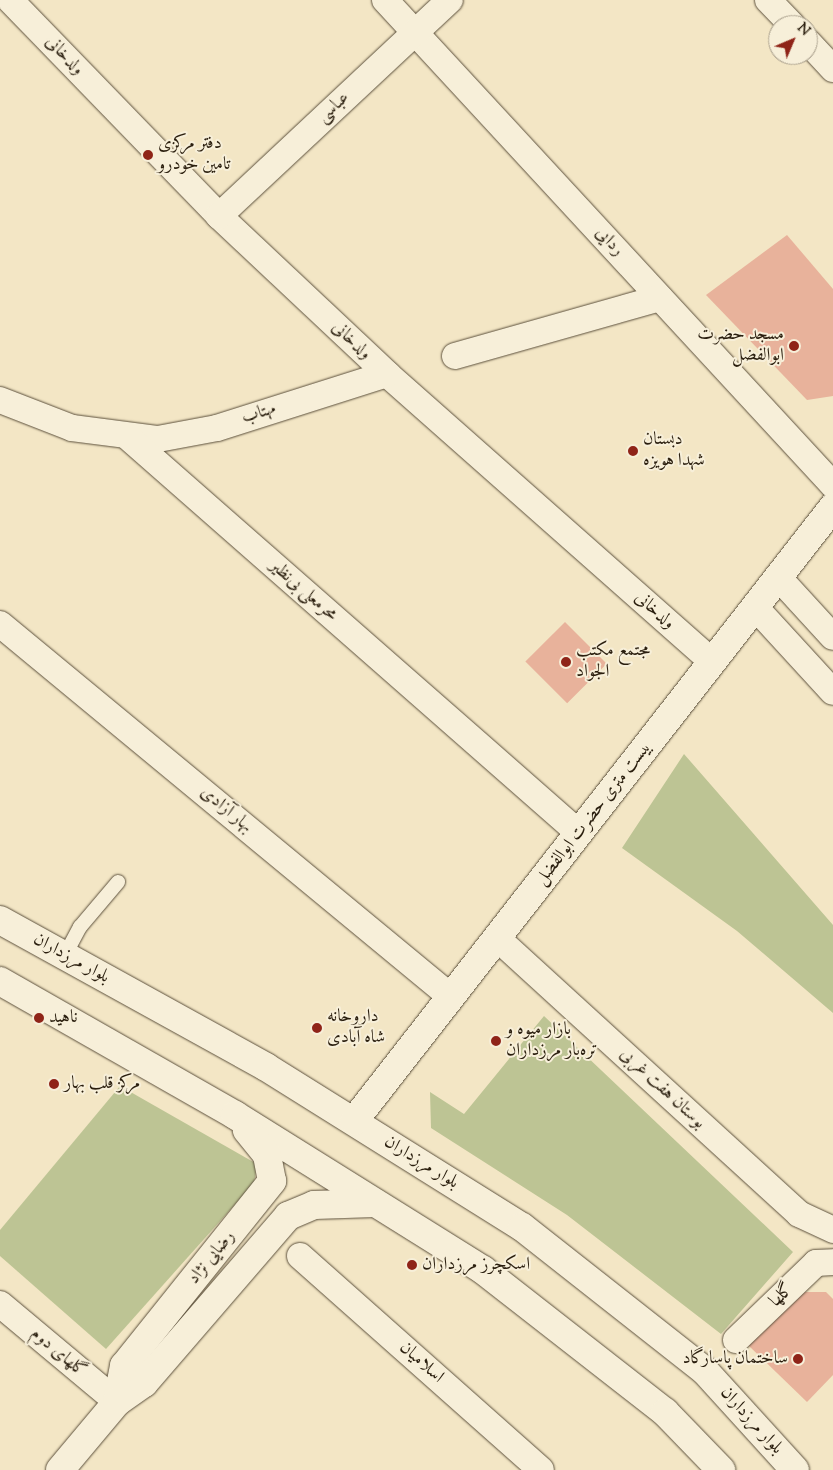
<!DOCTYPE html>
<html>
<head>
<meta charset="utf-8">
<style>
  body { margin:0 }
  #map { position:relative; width:833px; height:1470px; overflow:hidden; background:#f3e6c5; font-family:"Sorts Mill Goudy",Amiri,serif }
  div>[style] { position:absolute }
  .green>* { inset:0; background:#bdc494 }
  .building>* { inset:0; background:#e8b29b; transform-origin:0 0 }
  .roads { filter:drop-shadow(0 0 1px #5c503c) drop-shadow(0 0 1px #5c503c) }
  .lane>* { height:14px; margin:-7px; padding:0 7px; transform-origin:7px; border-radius:7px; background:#f7efd9 }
  .street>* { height:26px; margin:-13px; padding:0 13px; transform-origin:13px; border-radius:13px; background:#f7efd9 }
  .secondary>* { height:28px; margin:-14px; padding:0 14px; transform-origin:14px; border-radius:14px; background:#f7efd9 }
  .dots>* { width:14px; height:14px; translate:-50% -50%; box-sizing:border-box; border:2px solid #f7efd9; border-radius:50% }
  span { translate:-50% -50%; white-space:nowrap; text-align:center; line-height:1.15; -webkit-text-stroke:4px #f7efd9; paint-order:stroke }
  .street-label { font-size:18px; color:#2a1e0e }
  .poi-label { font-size:18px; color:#2a1e0e }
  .left { translate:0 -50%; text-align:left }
  .right { translate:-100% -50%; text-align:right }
  .north { position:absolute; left:768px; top:15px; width:50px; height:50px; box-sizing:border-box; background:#f7efd9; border:1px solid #a59b88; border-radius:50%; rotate:45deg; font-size:14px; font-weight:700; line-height:20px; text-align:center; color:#2a1e0e }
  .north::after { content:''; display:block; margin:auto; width:18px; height:22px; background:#8f2418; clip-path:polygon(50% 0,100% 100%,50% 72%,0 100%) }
</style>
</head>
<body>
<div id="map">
  <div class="green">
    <i style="clip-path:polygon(684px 754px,833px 925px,833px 1013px,737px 931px,622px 848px)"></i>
    <i style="clip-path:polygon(544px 1016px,793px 1252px,721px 1334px,567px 1215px,431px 1128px,430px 1092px,464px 1114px)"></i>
    <i style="clip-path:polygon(120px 1086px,257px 1164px,254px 1183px,106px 1349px,0 1256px,0 1230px)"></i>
  </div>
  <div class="building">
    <i style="clip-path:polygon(787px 235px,833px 289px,833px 396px,807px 400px,706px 295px)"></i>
    <i style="left:565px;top:622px;width:59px;height:56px;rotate:45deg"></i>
    <i style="clip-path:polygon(800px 1292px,826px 1292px,833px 1299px,833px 1375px,807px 1402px,747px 1344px)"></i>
  </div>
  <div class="roads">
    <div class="lane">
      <i style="left:65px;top:955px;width:32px;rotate:-62deg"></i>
      <i style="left:80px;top:927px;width:59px;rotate:-49.8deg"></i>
    </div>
    <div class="street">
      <i style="left:10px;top:0;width:301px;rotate:45.9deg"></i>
      <i style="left:219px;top:216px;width:231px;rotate:43.2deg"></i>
      <i style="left:387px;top:374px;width:434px;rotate:41.5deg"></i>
      <i style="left:385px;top:0;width:660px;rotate:47.27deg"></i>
      <i style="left:768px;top:0;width:35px;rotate:46deg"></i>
      <i style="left:808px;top:42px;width:37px;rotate:47deg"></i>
      <i style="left:219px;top:216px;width:316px;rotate:-43.1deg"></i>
      <i style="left:455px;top:356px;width:213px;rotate:-15.8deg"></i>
      <i style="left:0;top:400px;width:77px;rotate:21.3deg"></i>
      <i style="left:72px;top:428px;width:87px;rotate:7.3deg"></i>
      <i style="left:158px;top:439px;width:60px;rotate:-10.6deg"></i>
      <i style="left:217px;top:428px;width:178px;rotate:-17.6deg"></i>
      <i style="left:129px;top:438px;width:599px;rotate:41.28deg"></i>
      <i style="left:778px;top:577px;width:81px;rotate:47.5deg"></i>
      <i style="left:755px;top:607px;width:115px;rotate:47.5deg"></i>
      <i style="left:0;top:624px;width:585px;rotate:39.59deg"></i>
      <i style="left:497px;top:938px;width:409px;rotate:42.4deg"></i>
      <i style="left:799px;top:1214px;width:38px;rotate:25deg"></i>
      <i style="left:300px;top:1256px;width:322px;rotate:41.6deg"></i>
      <i style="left:0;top:1304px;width:153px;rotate:39.9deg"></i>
      <i style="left:736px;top:1340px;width:111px;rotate:-43.9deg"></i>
      <i style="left:816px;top:1263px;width:17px;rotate:-3deg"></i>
    </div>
    <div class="secondary">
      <i style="left:0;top:920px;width:304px;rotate:28.9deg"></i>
      <i style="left:266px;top:1067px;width:302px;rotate:32deg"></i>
      <i style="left:522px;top:1227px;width:231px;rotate:38.2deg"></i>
      <i style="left:704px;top:1370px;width:135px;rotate:47.7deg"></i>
      <i style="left:0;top:981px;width:271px;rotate:29.7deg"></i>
      <i style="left:235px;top:1115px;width:292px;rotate:32deg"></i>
      <i style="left:483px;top:1270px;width:231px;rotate:38deg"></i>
      <i style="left:665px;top:1412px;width:81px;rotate:46deg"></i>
      <i style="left:354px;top:1121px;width:779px;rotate:-52.04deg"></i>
      <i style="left:117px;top:1402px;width:37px;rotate:-79deg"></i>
      <i style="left:124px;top:1366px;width:237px;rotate:-51.3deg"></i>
      <i style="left:272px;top:1181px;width:26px;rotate:-101deg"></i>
      <i style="left:267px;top:1155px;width:32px;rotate:-129deg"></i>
      <i style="left:60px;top:1470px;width:89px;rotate:-50deg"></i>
      <i style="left:117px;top:1402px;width:33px;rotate:-35deg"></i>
      <i style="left:144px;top:1383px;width:221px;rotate:-49.2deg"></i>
      <i style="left:288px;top:1216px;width:28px;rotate:-23deg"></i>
      <i style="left:314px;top:1205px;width:61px;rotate:-1.9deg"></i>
    </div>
  </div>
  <div class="dots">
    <i style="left:148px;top:155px;background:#8f2418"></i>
    <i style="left:794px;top:346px;background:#8f2418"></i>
    <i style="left:633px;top:451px;background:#8f2418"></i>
    <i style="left:566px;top:662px;background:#8f2418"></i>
    <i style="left:39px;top:1018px;background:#8f2418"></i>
    <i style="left:317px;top:1028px;background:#8f2418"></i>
    <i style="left:496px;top:1041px;background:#8f2418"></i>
    <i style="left:54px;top:1084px;background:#8f2418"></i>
    <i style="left:412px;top:1265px;background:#8f2418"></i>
    <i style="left:798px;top:1359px;background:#8f2418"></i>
  </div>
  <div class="street-label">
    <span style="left:64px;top:56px;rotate:46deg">ولدخانی</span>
    <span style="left:334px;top:108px;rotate:-43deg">عباسی</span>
    <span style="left:609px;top:242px;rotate:47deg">ردایی</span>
    <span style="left:351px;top:341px;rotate:43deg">ولدخانی</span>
    <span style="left:259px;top:414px;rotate:-17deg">مهتاب</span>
    <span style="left:303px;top:591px;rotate:41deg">محرمعلی بی‌نظیر</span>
    <span style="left:654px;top:611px;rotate:41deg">ولدخانی</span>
    <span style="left:226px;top:810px;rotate:40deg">بهار آزادی</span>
    <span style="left:594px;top:814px;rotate:-52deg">بیست متری حضرت ابوالفضل</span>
    <span style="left:71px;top:959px;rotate:29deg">بلوار مرزداران</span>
    <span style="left:662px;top:1089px;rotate:43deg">بوستان هفت غربی</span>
    <span style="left:421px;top:1163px;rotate:32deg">بلوار مرزداران</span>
    <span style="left:212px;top:1258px;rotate:-51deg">رضایی نژاد</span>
    <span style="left:782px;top:1296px;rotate:-44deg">گلها</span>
    <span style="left:58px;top:1353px;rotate:40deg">گلهای دوم</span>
    <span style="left:421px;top:1363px;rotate:42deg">اسلامیان</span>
    <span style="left:751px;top:1421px;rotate:48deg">بلوار مرزداران</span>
  </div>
  <div class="poi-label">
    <span class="left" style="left:158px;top:155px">دفتر مرکزی<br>تامین خودرو</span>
    <span class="right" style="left:784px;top:346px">مسجد حضرت<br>ابوالفضل</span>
    <span class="left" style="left:643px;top:451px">دبستان<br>شهدا هویزه</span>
    <span class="left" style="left:576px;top:662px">مجتمع مکتب<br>الجواد</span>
    <span class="left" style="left:49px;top:1018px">ناهید</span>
    <span class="left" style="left:327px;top:1028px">داروخانه<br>شاه آبادی</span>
    <span class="left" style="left:506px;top:1041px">بازار میوه و<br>تره‌بار مرزداران</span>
    <span class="left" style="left:64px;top:1084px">مرکز قلب بهار</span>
    <span class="left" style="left:422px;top:1265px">اسکچرز مرزداران</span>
    <span class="right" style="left:788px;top:1359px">ساختمان پاسارگاد</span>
  </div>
  <div class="north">N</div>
</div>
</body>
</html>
